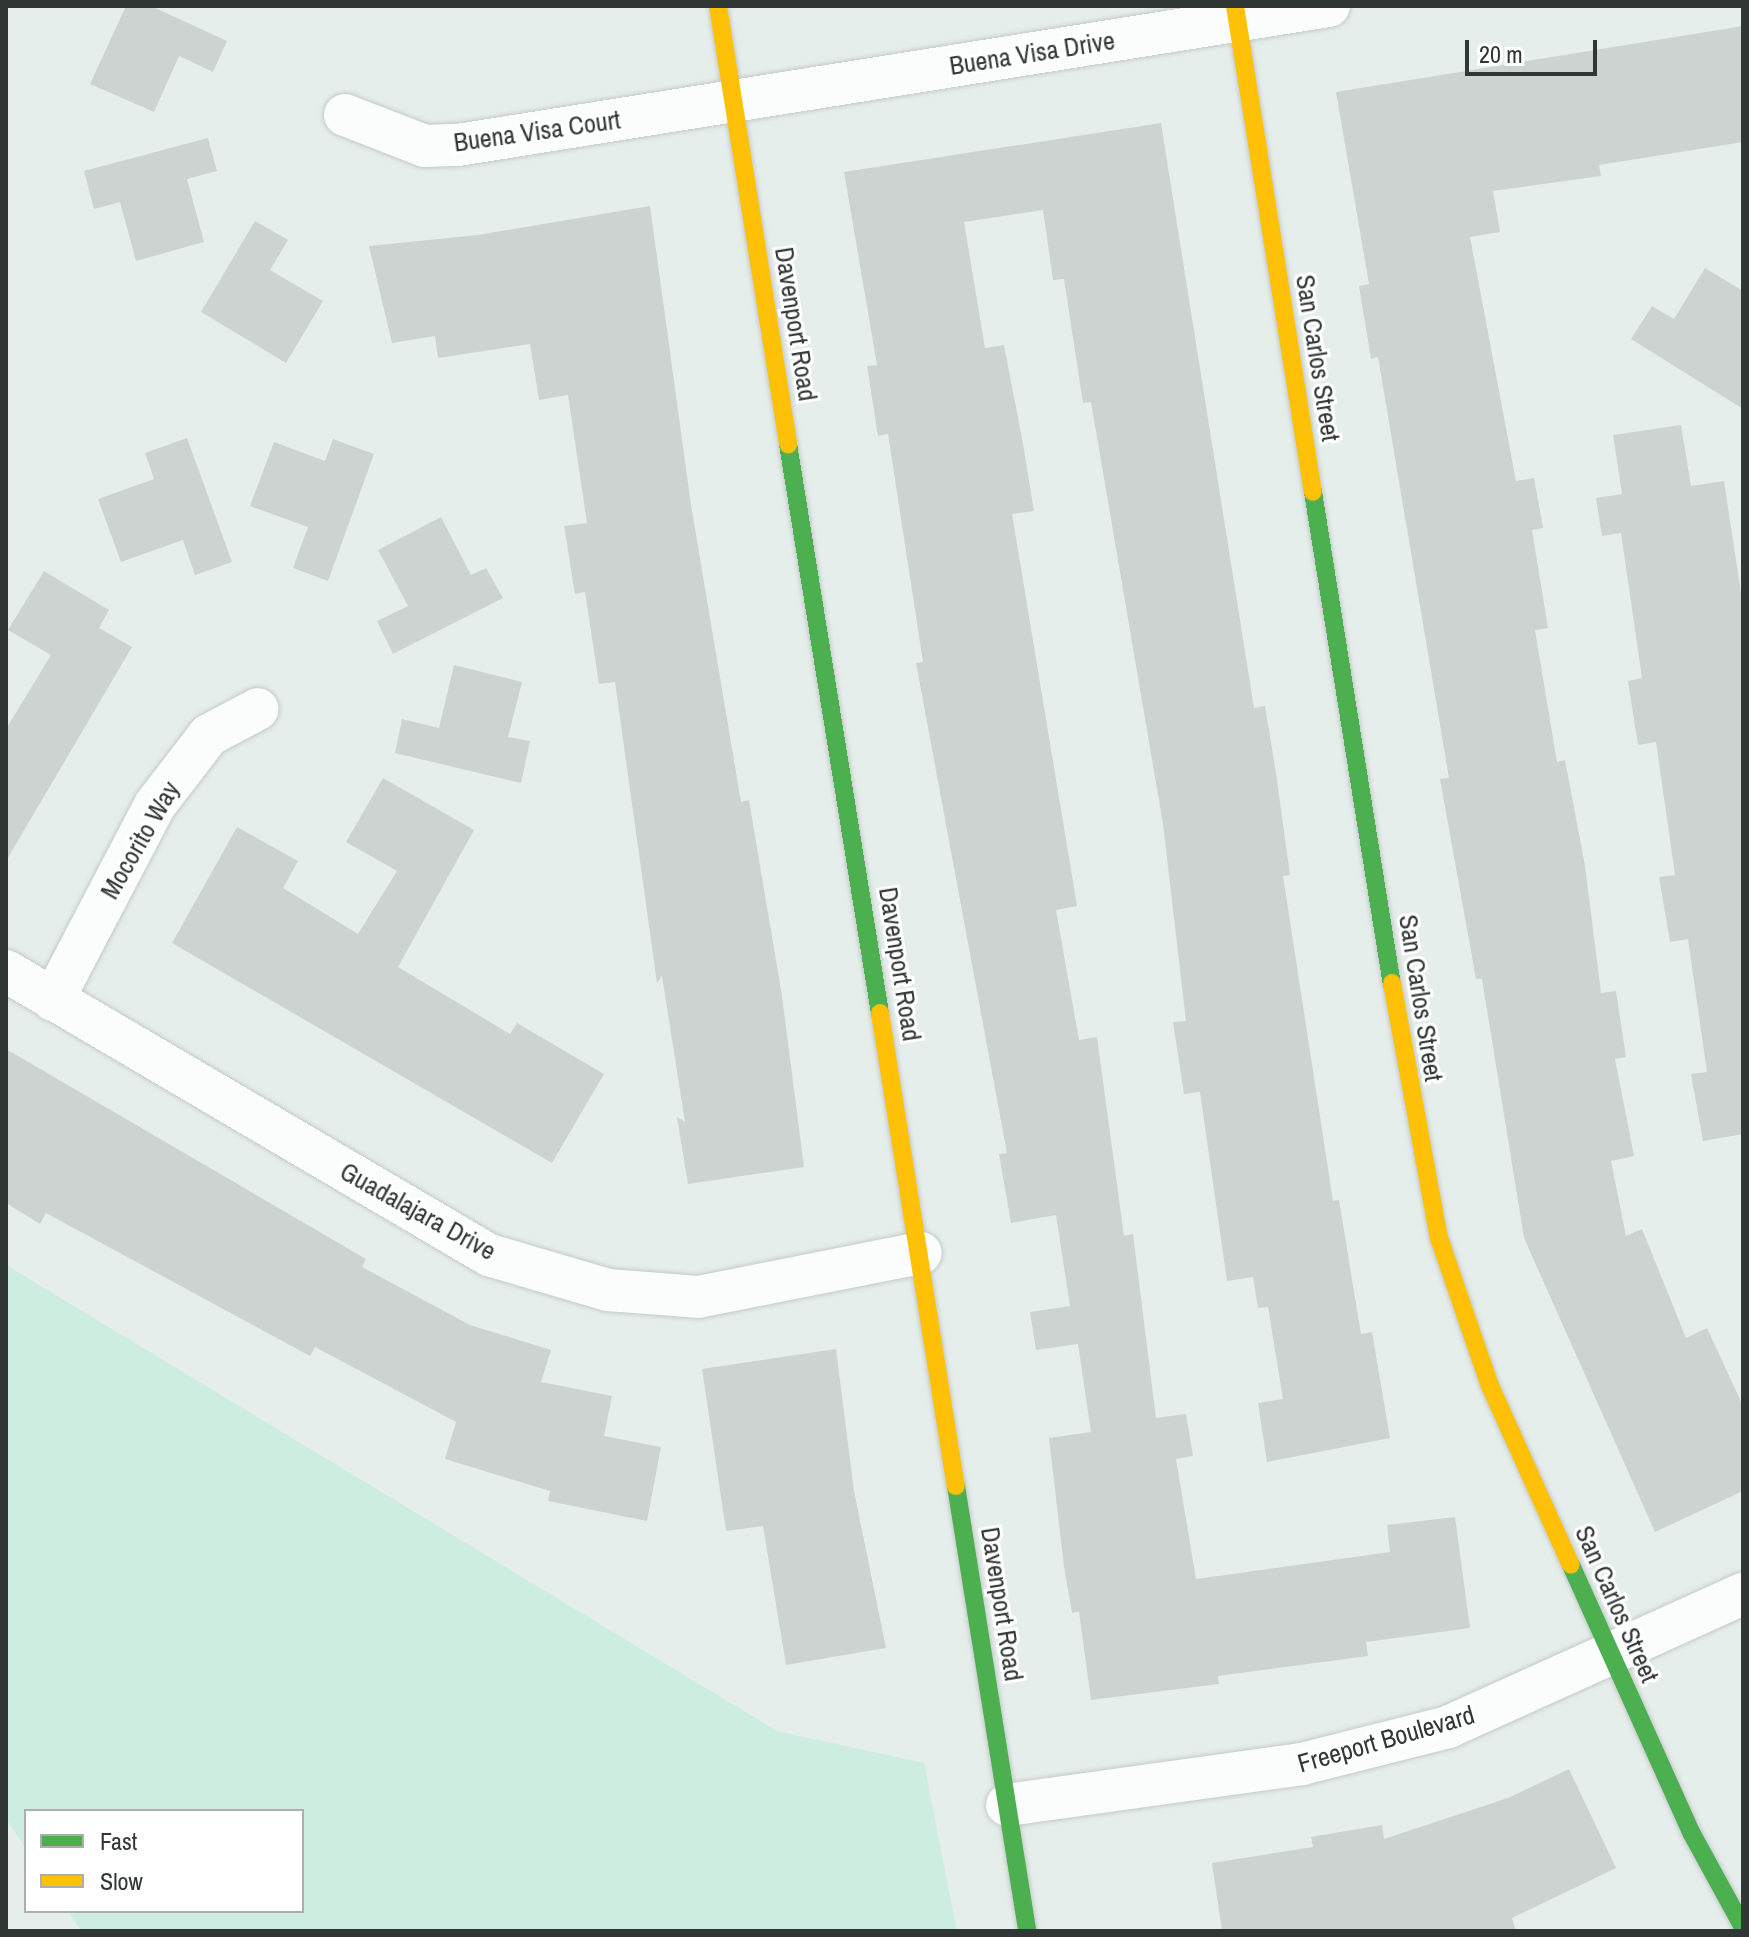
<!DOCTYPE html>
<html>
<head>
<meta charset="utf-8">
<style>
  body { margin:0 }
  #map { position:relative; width:1749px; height:1937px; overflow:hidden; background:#e6eeeb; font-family:"Archivo Narrow",sans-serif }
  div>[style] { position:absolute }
  .green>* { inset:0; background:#ceede1 }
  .building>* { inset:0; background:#cdd3d1 }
  .roads { filter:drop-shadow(0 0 2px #c4cac8) drop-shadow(0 0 2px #c4cac8) }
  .street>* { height:42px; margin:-21px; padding:0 21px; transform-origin:21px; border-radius:21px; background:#fbfcfc }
  .fast>* { height:18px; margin:-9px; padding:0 9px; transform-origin:9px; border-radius:9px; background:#4caf50 }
  .slow>* { height:18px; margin:-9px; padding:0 9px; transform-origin:9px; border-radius:9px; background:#ffc107 }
  span { translate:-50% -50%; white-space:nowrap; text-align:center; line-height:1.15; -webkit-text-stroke:6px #fff; paint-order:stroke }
  .street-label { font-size:26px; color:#313734 }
  .frame { position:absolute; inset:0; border:8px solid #313734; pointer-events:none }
  .legend { position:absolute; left:24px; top:1809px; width:280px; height:104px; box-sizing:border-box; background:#fff; border:2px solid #adafae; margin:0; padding:10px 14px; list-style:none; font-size:24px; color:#313734 }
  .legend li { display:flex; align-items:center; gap:16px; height:40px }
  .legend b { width:40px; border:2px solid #adafae }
  .scale { position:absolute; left:1465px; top:40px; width:132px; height:36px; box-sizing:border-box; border:4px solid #313734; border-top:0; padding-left:10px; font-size:24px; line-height:28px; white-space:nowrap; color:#313734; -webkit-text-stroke:6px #fff; paint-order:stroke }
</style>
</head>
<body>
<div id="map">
  <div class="green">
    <i style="clip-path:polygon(6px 1265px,777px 1731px,924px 1763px,957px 1931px,81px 1931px,68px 1911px,302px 1911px,302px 1811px,26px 1811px,26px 1849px,6px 1819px)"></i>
  </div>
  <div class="building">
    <i style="clip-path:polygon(126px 6px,151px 6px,227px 41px,213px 72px,179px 56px,154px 112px,90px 84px)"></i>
    <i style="clip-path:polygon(1743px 26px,1743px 142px,1599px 165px,1601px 176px,1493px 191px,1500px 232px,1470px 237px,1516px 481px,1534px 478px,1543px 528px,1532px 530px,1548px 628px,1535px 630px,1557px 762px,1565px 760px,1585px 866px,1601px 993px,1616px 991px,1626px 1057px,1615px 1059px,1634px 1156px,1611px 1161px,1626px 1236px,1642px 1229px,1686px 1338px,1707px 1328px,1743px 1406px,1743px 1491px,1655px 1532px,1524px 1238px,1482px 979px,1476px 979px,1440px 779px,1449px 778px,1378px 357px,1371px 359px,1359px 286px,1369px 284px,1336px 92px)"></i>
    <i style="clip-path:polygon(1161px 123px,1254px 708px,1265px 706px,1276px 773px,1290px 875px,1283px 876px,1333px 1201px,1339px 1200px,1361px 1334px,1372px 1332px,1390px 1438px,1267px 1462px,1258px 1403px,1283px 1399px,1268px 1307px,1258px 1308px,1253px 1277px,1227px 1281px,1200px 1092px,1184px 1094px,1173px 1022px,1186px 1021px,1163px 824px,1091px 402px,1083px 403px,1064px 279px,1053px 280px,1043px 210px,964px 222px,985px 348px,1004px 345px,1023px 444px,1034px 511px,1012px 514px,1077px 906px,1056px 910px,1079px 1040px,1097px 1037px,1124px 1236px,1133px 1234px,1156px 1418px,1186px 1414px,1193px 1456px,1176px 1459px,1196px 1579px,1390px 1552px,1387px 1525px,1455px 1517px,1470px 1628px,1366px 1642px,1368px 1656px,1218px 1676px,1219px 1684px,1091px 1700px,1079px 1612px,1072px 1613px,1064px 1567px,1049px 1438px,1091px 1432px,1078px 1344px,1036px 1350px,1030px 1312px,1070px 1306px,1056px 1215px,1011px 1223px,999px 1154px,1007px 1153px,916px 663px,923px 662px,888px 434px,878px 436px,867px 366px,877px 365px,844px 172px)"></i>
    <i style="clip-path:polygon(208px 138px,217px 171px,187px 179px,204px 242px,136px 261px,120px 202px,94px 209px,84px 171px)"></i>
    <i style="clip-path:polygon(650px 206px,691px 505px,741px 802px,749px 800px,782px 996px,804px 1167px,688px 1184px,677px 1117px,685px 1122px,662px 976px,657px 983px,615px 682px,599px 684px,585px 592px,575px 594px,564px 526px,587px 523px,568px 395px,539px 400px,530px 344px,438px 358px,435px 336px,392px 343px,369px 246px,478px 235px)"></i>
    <i style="clip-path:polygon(255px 221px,288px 240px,270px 270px,323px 301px,286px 363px,201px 312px)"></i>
    <i style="clip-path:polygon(1705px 268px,1743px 291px,1743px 409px,1631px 339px,1652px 306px,1674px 319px)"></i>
    <i style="clip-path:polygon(1681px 425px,1691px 486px,1724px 481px,1743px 606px,1743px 1134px,1703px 1141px,1691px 1074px,1707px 1072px,1688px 939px,1670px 942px,1659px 877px,1675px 875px,1656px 742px,1638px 745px,1628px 681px,1642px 678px,1621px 533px,1602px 536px,1596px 498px,1622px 494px,1613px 435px)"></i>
    <i style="clip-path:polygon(187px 438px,232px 562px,195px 575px,183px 540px,121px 562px,98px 499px,154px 479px,145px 453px)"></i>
    <i style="clip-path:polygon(333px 439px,374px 454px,328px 581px,293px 568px,308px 527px,250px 506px,274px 442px,325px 461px)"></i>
    <i style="clip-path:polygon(441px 517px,471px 575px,486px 568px,503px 598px,393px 654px,377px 621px,408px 606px,378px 550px)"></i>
    <i style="clip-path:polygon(44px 571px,109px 610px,99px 628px,132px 647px,6px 861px,6px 729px,51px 655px,8px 630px)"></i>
    <i style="clip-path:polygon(454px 665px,522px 682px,508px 737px,530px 741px,521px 783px,395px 753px,402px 719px,439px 728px)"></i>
    <i style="clip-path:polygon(383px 778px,474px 830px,398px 967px,510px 1034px,517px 1023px,604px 1074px,552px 1163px,172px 943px,237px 827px,298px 861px,283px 888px,358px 934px,397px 871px,346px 842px)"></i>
    <i style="clip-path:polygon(6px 1049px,366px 1259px,362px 1267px,470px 1325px,551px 1350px,541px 1382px,612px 1396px,604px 1436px,661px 1447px,647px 1521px,548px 1501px,550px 1491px,445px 1459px,456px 1422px,315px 1347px,310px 1356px,46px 1213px,40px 1224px,6px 1203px)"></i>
    <i style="clip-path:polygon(836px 1349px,854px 1491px,886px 1648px,786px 1665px,763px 1526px,726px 1531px,702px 1369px)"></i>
    <i style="clip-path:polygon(1569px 1769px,1616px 1868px,1512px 1918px,1516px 1931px,1222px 1931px,1212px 1863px,1313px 1847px,1311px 1837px,1382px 1825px,1384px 1839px,1508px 1798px)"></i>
  </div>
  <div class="roads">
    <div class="street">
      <i style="left:345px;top:115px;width:86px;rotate:21.2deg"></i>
      <i style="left:425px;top:146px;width:33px;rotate:-2deg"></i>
      <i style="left:458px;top:145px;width:882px;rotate:-9.07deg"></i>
      <i style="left:6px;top:971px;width:560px;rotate:30.46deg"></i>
      <i style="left:489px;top:1255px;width:124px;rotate:16.4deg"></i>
      <i style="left:608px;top:1290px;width:90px;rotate:4.4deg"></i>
      <i style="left:698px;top:1297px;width:227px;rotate:-11.2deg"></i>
      <i style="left:53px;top:1000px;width:220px;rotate:-62.4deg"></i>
      <i style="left:155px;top:805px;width:88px;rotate:-52.4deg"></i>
      <i style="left:209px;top:735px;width:55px;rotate:-28deg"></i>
      <i style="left:1007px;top:1805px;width:298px;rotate:-7.9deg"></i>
      <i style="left:1302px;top:1764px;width:151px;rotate:-14.2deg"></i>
      <i style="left:1448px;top:1727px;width:324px;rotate:-24.3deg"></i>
    </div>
    <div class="fast">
      <i style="left:788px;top:444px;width:576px;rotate:80.82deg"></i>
      <i style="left:1313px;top:492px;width:497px;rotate:80.9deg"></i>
      <i style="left:956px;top:1486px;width:451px;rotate:80.9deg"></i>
      <i style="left:1571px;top:1565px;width:295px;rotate:65.8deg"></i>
      <i style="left:1692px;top:1834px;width:106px;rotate:61.3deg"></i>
    </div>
    <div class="slow">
      <i style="left:718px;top:6px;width:444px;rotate:80.9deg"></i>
      <i style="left:1235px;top:6px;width:492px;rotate:80.9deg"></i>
      <i style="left:1392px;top:983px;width:259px;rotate:79.6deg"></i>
      <i style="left:1439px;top:1238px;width:157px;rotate:71deg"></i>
      <i style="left:1490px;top:1386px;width:196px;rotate:65.7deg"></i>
      <i style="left:880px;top:1013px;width:479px;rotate:80.9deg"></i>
    </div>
  </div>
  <div class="street-label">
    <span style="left:1032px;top:53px;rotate:-9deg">Buena Visa Drive</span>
    <span style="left:537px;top:131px;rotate:-8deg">Buena Visa Court</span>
    <span style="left:796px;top:324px;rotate:81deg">Davenport Road</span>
    <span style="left:1318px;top:358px;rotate:81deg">San Carlos Street</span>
    <span style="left:140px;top:840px;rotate:-60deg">Mocorito Way</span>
    <span style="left:900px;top:964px;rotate:81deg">Davenport Road</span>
    <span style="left:1421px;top:998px;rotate:81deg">San Carlos Street</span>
    <span style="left:418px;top:1211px;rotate:29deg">Guadalajara Drive</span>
    <span style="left:1002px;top:1604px;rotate:81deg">Davenport Road</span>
    <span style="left:1617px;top:1604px;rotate:66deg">San Carlos Street</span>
    <span style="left:1386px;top:1739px;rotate:-16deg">Freeport Boulevard</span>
  </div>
  <div class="frame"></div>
  <ul class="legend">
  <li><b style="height:10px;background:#4caf50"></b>Fast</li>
  <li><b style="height:10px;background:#ffc107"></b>Slow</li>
  </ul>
  <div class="scale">20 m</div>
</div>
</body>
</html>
